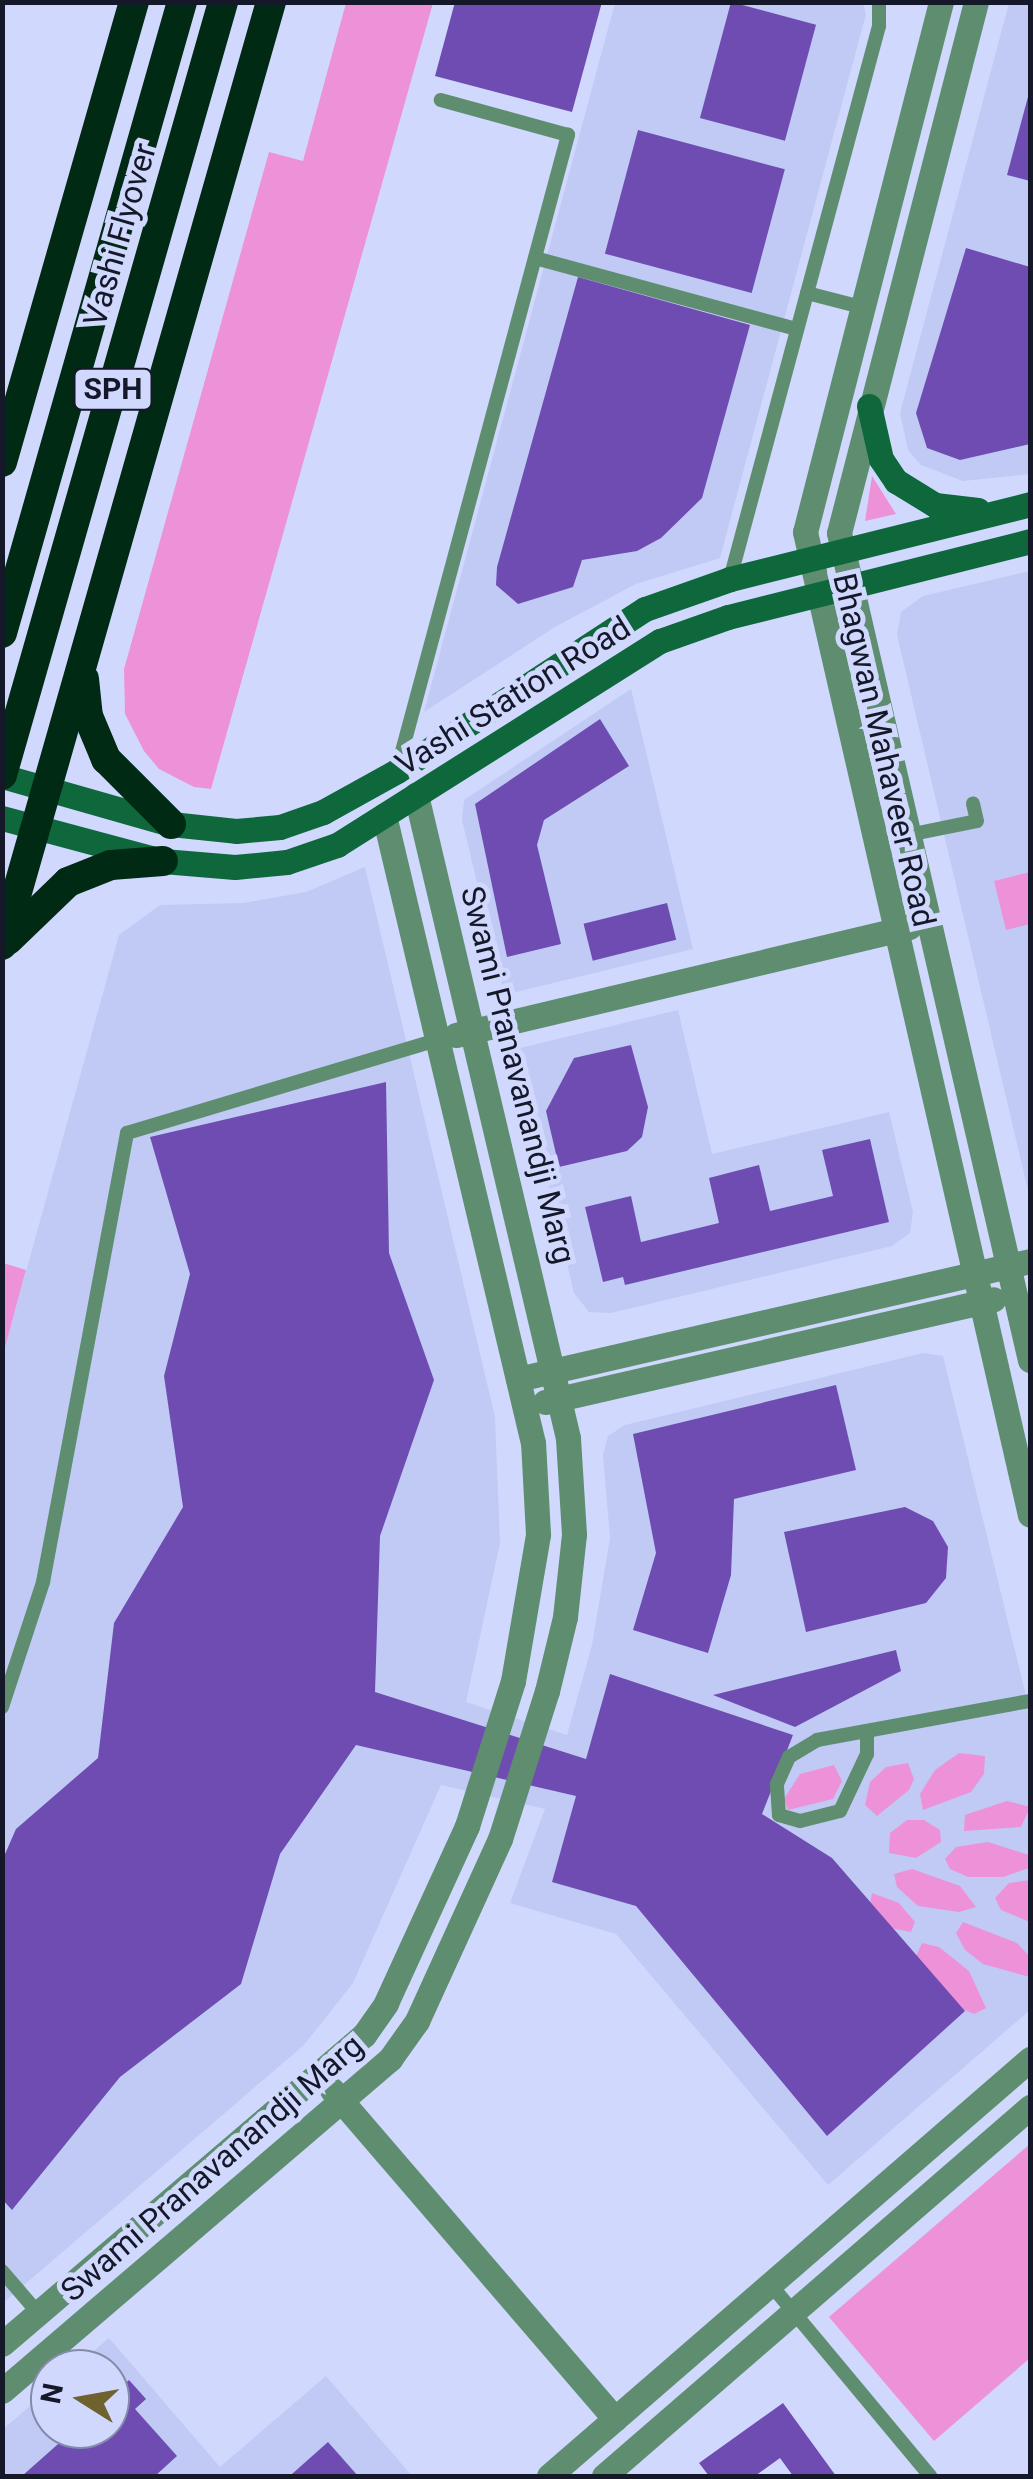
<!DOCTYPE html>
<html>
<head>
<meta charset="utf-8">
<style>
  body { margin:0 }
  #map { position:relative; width:1033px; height:2479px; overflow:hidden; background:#d0d8fe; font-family:Roboto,sans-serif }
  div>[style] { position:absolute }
  .built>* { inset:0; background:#c0caf5 }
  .green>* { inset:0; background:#ed92d9 }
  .building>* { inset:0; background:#6e4cb2; transform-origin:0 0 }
  .service>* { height:14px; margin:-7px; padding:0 7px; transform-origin:7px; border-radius:7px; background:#5e8e6f }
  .tertiary>* { height:25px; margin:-12.5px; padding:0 12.5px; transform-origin:12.5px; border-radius:12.5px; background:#5e8e6f }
  .secondary>* { height:25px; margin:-12.5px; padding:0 12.5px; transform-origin:12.5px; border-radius:12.5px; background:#0e683c }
  .motorway>* { height:30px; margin:-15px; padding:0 15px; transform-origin:15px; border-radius:15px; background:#002a14 }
  span { translate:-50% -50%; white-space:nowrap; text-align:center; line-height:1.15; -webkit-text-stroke:10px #d0d8fe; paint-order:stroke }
  .shield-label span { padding:2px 8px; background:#d0d8fe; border:2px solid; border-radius:8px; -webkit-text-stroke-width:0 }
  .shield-label { font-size:30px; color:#151828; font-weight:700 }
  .street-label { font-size:32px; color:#151828 }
  .frame { position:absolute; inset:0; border:5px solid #151828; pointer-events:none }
  .north { position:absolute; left:30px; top:2349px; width:100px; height:100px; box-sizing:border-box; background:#d0d8fe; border:2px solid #858ba8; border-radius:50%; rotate:281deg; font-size:28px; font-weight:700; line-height:40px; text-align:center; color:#151828 }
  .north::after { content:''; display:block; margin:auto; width:35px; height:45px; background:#6f622f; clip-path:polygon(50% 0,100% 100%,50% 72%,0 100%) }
</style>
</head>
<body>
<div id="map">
  <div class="built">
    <i style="clip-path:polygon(615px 3px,863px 3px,866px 14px,720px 558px,636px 584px,555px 627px,424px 712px)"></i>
    <i style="clip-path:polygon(1009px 3px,1030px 3px,1030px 474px,963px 481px,921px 465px,908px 450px,900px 413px)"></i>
    <i style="clip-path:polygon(1030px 571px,1030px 1199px,897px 635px,901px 612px,923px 596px)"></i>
    <i style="clip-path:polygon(631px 689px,693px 949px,504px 995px,462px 820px,464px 800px)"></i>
    <i style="clip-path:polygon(365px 867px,495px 1417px,500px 1543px,466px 1702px,567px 1735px,592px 1645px,610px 1538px,603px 1455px,608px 1436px,625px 1425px,923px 1353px,943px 1356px,1030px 1712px,1030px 2010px,828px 2185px,616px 1934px,510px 1903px,545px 1809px,441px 1785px,353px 1983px,304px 2045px,3px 2303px,3px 1355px,119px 935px,160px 905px,244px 903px,306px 892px)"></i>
    <i style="clip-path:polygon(678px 1010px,712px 1154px,889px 1112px,913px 1212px,910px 1233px,892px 1246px,611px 1313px,589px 1312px,574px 1293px,516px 1049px)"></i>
    <i style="clip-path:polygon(109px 2338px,220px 2467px,326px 2376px,412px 2476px,3px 2476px,2px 2430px,50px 2389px,50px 2429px,110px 2429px,110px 2369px,73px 2369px)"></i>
  </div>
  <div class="green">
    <i style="clip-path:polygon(346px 3px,433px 3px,211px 789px,194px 787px,159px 769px,144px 751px,125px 714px,124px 669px,269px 152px,303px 161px)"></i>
    <i style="clip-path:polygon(872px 476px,896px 514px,865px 521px)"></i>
    <i style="clip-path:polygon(1030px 872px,1030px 924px,1006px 930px,994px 881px)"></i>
    <i style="clip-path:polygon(3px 1263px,26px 1270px,3px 1355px,2px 1263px)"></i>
    <i style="clip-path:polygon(959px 1753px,985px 1756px,984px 1774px,971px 1792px,923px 1810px,920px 1794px,935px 1770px)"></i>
    <i style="clip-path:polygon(908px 1763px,914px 1779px,909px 1790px,877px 1816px,865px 1805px,870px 1782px,886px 1767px)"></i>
    <i style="clip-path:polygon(834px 1765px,842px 1781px,833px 1799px,788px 1810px,784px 1799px,800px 1774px)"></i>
    <i style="clip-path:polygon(1007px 1801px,1030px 1807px,1021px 1827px,964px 1831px,965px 1815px)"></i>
    <i style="clip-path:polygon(907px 1820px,924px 1820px,940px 1830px,941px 1842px,916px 1858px,889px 1853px,890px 1833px)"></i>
    <i style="clip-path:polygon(988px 1842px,1029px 1855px,1029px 1868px,1003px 1877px,968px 1877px,950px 1869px,945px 1859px,956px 1847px)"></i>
    <i style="clip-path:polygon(912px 1869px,960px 1886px,976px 1907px,959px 1912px,918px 1906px,897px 1887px,894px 1874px)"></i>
    <i style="clip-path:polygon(1030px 1880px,1030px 1922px,1001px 1910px,995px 1898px,1009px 1883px)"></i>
    <i style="clip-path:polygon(872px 1893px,899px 1903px,915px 1922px,911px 1932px,885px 1927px,869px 1910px)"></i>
    <i style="clip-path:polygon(963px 1922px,1017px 1943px,1030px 1957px,1030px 1977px,983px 1964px,965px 1950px,956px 1933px)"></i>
    <i style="clip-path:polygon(922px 1943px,939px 1947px,969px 1971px,986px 2008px,974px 2014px,952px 2004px,916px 1956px)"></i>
    <i style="clip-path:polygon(1030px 2144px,1030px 2358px,934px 2441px,829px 2317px)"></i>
  </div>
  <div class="building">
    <i style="clip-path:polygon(455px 2px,602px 2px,572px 112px,435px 76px)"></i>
    <i style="left:731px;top:2px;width:88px;height:120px;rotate:15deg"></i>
    <i style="clip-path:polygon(1029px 93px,1030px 93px,1030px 181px,1007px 175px)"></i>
    <i style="left:638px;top:130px;width:152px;height:128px;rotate:15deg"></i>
    <i style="clip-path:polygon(966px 248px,1030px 267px,1030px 444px,960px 460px,927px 448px,916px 413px)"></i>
    <i style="clip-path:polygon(578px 277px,750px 325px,702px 498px,661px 538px,637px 551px,582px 560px,573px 587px,518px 604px,496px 585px,497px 567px)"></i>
    <i style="clip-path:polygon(600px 719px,629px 766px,544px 820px,537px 845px,561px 944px,507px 957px,475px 804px)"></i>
    <i style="left:667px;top:903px;width:38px;height:86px;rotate:76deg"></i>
    <i style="clip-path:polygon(631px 1045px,648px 1107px,642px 1137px,627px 1151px,559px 1167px,546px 1111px,574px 1058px)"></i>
    <i style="clip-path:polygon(386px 1082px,389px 1253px,434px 1380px,380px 1536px,375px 1692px,586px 1759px,610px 1674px,793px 1735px,762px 1814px,832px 1858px,965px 2011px,827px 2136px,636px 1906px,552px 1882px,576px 1796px,356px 1745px,280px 1854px,241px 1984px,120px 2077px,12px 2210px,2px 2199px,2px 1861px,16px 1829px,98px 1758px,114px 1623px,183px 1507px,164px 1376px,190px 1274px,150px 1137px)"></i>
    <i style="clip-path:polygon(870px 1139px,889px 1222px,625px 1285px,623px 1277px,603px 1282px,585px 1207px,631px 1196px,641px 1242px,719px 1223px,709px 1178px,759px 1165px,770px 1211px,833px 1196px,822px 1150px)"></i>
    <i style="clip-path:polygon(836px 1385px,856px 1470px,734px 1499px,731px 1575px,708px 1653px,633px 1630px,656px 1553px,633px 1434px)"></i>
    <i style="clip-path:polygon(905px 1507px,933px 1521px,948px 1547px,946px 1578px,926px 1603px,806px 1632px,784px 1532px)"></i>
    <i style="clip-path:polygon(896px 1650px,901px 1671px,795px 1727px,713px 1695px)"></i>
    <i style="clip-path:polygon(129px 2380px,146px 2399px,135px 2409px,177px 2456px,155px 2476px,22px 2476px,75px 2429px,110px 2429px,110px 2398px)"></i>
    <i style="clip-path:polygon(783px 2403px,836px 2476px,793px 2476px,780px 2458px,755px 2476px,709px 2476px,699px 2463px)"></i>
    <i style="clip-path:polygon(328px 2442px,358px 2476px,293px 2476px,292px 2474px)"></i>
  </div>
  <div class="service">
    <i style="left:535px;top:258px;width:271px;rotate:15.2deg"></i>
    <i style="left:807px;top:293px;width:56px;rotate:14.5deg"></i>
    <i style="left:730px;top:579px;width:573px;rotate:-74.92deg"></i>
    <i style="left:879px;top:26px;width:24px;rotate:-90deg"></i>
    <i style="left:397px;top:770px;width:658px;rotate:-74.93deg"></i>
    <i style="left:568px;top:135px;width:132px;rotate:-164.6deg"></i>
    <i style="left:908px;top:835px;width:70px;rotate:-11.5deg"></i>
    <i style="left:977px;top:821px;width:18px;rotate:-103deg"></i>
    <i style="left:2px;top:1707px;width:132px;rotate:-71.8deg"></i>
    <i style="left:43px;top:1582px;width:457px;rotate:-79.4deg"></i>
    <i style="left:127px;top:1133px;width:327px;rotate:-16.7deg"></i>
    <i style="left:867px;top:1732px;width:22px;rotate:90deg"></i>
    <i style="left:867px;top:1754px;width:63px;rotate:115.3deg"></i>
    <i style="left:840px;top:1811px;width:41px;rotate:166deg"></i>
    <i style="left:800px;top:1821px;width:22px;rotate:-164deg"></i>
    <i style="left:779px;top:1815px;width:31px;rotate:-94deg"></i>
    <i style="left:777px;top:1784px;width:30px;rotate:-66deg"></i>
    <i style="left:789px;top:1757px;width:33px;rotate:-31deg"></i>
    <i style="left:817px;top:1740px;width:217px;rotate:-10.4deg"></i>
    <i style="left:2px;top:2271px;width:57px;rotate:49.3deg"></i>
    <i style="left:771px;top:2285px;width:249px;rotate:50.2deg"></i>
  </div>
  <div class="tertiary">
    <i style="left:941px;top:2px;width:547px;rotate:104.39deg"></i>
    <i style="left:805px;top:532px;width:1008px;rotate:77.11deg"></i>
    <i style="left:976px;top:2px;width:548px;rotate:104.47deg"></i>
    <i style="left:839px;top:533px;width:849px;rotate:77deg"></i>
    <i style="left:456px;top:1035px;width:466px;rotate:-13.4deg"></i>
    <i style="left:518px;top:1379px;width:525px;rotate:-12.98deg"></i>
    <i style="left:545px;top:1402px;width:460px;rotate:-12.9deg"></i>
    <i style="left:332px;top:2090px;width:434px;rotate:49.3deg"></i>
    <i style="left:2px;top:2344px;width:476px;rotate:-40.5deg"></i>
    <i style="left:364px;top:2035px;width:39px;rotate:-55deg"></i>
    <i style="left:386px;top:2003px;width:195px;rotate:-65.4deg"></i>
    <i style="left:467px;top:1826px;width:152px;rotate:-72.4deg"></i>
    <i style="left:513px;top:1681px;width:149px;rotate:-80.3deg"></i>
    <i style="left:538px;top:1534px;width:91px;rotate:-93.1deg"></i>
    <i style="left:533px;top:1443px;width:645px;rotate:-103.35deg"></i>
    <i style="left:2px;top:2391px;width:511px;rotate:-40.55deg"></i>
    <i style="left:390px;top:2059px;width:47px;rotate:-54.6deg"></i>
    <i style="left:417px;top:2021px;width:200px;rotate:-65.5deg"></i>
    <i style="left:500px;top:1839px;width:155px;rotate:-72.4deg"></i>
    <i style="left:547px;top:1691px;width:76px;rotate:-76.3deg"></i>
    <i style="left:565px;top:1617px;width:83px;rotate:-83.8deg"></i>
    <i style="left:574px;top:1534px;width:96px;rotate:-93.6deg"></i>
    <i style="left:568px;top:1438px;width:661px;rotate:-103.3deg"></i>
    <i style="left:549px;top:2476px;width:637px;rotate:-40.92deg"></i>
    <i style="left:604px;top:2476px;width:564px;rotate:-40.9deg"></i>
  </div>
  <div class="secondary">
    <i style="left:869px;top:406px;width:54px;rotate:77.2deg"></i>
    <i style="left:881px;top:459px;width:27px;rotate:56deg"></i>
    <i style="left:896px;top:481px;width:46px;rotate:31.6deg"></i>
    <i style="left:935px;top:505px;width:43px;rotate:6.6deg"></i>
    <i style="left:2px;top:776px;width:176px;rotate:15.9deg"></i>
    <i style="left:171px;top:824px;width:65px;rotate:6.1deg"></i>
    <i style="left:236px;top:831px;width:44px;rotate:-5.2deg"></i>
    <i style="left:280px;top:827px;width:46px;rotate:-19.2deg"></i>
    <i style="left:323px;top:812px;width:85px;rotate:-29deg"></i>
    <i style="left:397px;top:771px;width:296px;rotate:-33.2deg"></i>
    <i style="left:645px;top:609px;width:90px;rotate:-19.4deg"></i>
    <i style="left:730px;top:579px;width:309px;rotate:-14deg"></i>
    <i style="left:2px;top:818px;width:167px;rotate:15deg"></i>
    <i style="left:163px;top:861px;width:72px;rotate:4.8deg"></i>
    <i style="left:235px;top:867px;width:52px;rotate:-5.5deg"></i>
    <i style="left:287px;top:862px;width:53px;rotate:-18.8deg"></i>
    <i style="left:337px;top:845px;width:382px;rotate:-32.3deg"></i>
    <i style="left:660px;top:641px;width:72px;rotate:-19.4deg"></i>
    <i style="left:728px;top:617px;width:311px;rotate:-14.1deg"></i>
  </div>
  <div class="motorway">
    <i style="left:2px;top:462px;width:479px;rotate:-74deg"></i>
    <i style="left:2px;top:633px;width:656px;rotate:-74.08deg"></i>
    <i style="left:84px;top:679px;width:37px;rotate:84deg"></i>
    <i style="left:88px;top:716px;width:47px;rotate:67.3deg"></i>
    <i style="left:106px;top:759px;width:92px;rotate:45deg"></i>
    <i style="left:2px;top:775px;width:804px;rotate:-74.04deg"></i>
    <i style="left:8px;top:940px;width:83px;rotate:-44deg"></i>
    <i style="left:68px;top:882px;width:46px;rotate:-21.6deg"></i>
    <i style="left:111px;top:865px;width:52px;rotate:-4.4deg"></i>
    <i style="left:2px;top:945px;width:981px;rotate:-74.08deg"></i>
  </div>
  <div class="shield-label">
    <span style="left:113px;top:389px">SPH</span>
  </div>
  <div class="street-label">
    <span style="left:120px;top:235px;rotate:-74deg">Vashi Flyover</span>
    <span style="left:513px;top:696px;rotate:-32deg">Vashi Station Road</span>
    <span style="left:884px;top:750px;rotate:77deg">Bhagwan Mahaveer Road</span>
    <span style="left:518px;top:1075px;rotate:76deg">Swami Pranavanandji Marg</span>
    <span style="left:212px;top:2168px;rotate:-41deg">Swami Pranavanandji Marg</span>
  </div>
  <div class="frame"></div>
  <div class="north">N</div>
</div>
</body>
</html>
